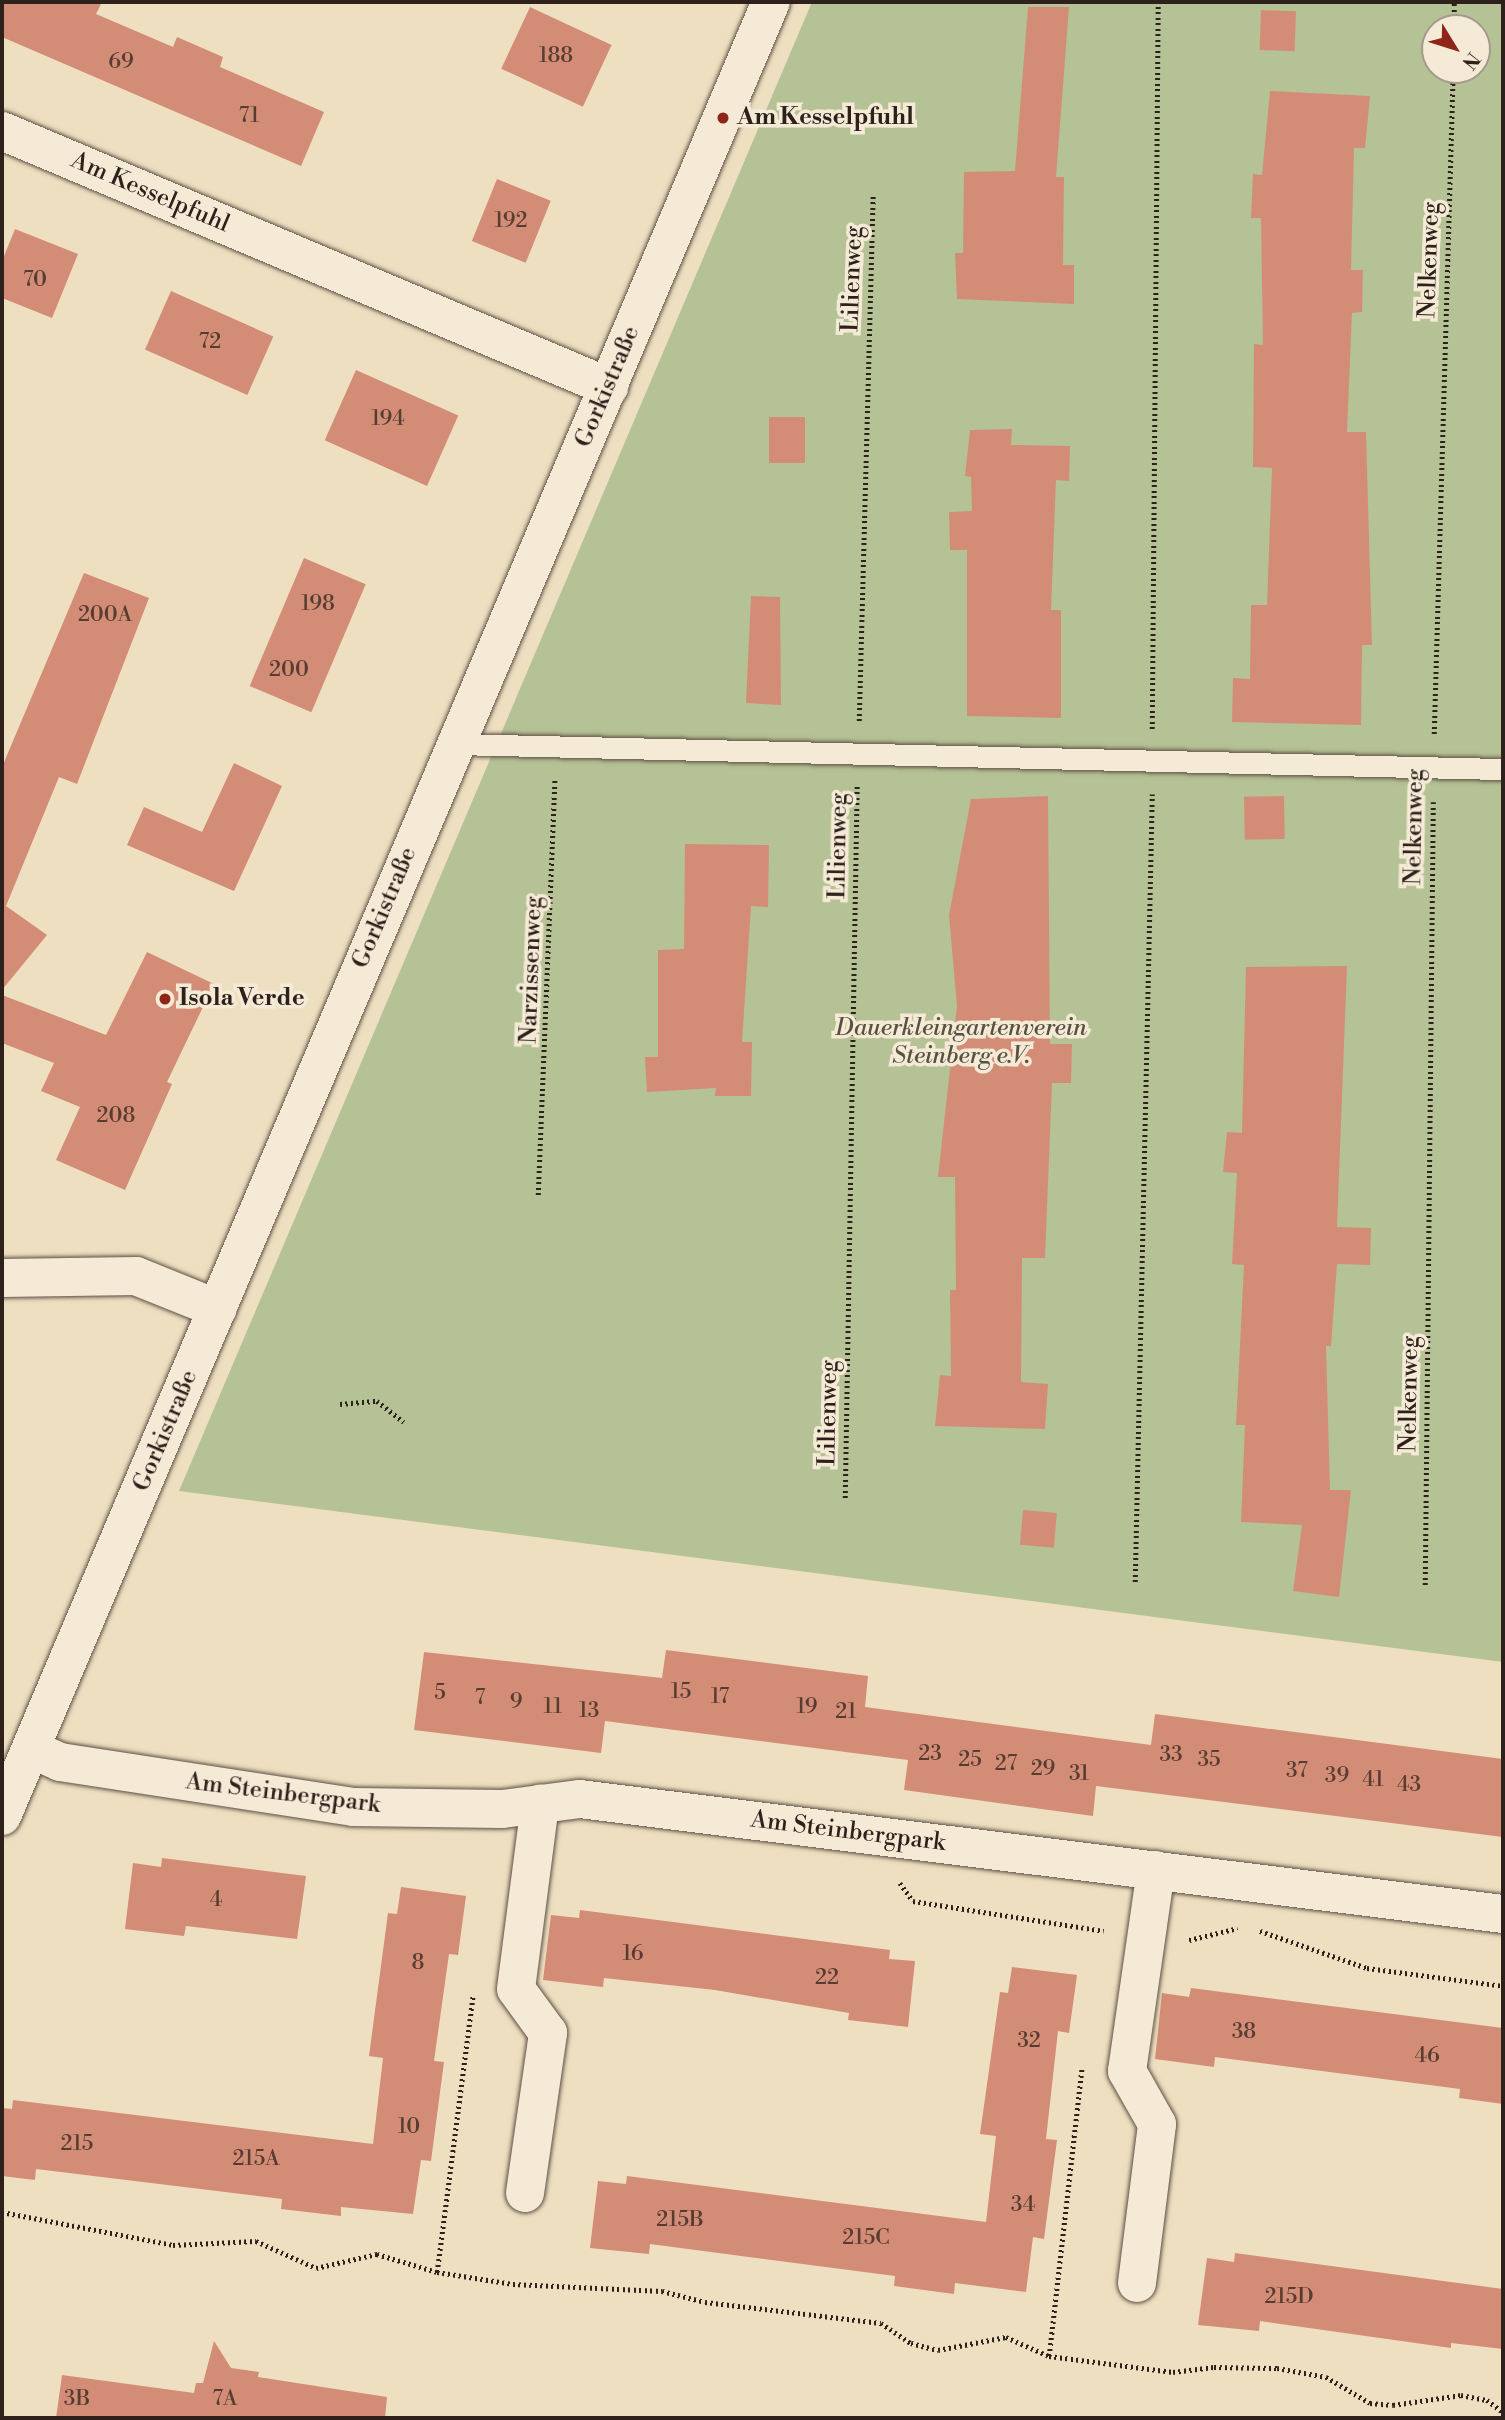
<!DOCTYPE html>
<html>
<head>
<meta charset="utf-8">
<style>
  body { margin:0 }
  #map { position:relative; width:1505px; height:2420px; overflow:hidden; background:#eedfc0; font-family:"Libre Bodoni",serif }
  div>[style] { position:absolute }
  .green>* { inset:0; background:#b5c295 }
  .building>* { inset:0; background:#d38d76; transform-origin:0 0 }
  .path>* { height:4.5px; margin-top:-2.25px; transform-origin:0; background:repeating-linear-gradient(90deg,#2e211c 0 2px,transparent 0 5.5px) }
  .roads { filter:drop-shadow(0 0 2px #5e5045) drop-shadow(0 0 2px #5e5045) }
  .service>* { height:21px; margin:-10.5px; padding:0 10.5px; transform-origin:10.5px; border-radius:10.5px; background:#f4ead6 }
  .minor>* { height:38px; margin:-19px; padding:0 19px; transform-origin:19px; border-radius:19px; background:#f4ead6 }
  .secondary>* { height:38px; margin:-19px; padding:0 19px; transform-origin:19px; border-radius:19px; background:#f4ead6 }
  .dots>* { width:19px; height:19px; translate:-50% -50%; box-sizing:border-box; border:4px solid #f4ead6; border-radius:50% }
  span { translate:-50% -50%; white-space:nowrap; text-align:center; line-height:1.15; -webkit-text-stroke:7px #f4ead6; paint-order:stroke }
  .number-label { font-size:21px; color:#573c32 }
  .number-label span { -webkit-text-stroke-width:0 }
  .poi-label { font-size:24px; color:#2e211c; font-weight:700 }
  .left { translate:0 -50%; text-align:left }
  .street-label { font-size:24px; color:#2e211c }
  .park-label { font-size:24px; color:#565140; font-style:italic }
  .frame { position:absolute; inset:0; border:4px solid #2e211c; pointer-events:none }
  .north { position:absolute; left:1421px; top:14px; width:70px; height:70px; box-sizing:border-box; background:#f4ead6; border:2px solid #a59a8c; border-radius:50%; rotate:128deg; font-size:19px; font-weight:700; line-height:28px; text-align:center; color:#2e211c }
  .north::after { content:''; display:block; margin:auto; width:24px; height:32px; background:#8f2418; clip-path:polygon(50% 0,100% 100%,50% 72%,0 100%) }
</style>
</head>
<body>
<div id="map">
  <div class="green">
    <i style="clip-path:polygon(evenodd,812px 2px,1503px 2px,1503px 1662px,179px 1491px,812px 2px,1435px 28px,1477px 28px,1477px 70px,1435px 70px,1435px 28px)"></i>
  </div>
  <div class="building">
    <i style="clip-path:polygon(2px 2px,102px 2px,96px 14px,173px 47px,177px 37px,223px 57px,220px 67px,324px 112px,301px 166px,2px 37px)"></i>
    <i style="left:530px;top:7px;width:90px;height:68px;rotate:25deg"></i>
    <i style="clip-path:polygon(1028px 7px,1069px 7px,1056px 177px,1064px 177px,1063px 265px,1074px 265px,1074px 304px,957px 299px,955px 253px,963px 253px,964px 172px,1015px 171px)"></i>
    <i style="left:1261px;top:10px;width:35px;height:40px;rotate:2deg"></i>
    <i style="clip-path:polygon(1270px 91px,1370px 96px,1365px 148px,1354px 148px,1351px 270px,1363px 270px,1362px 312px,1352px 313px,1347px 432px,1366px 432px,1372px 645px,1362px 645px,1361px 725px,1232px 722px,1233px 678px,1250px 679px,1251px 605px,1267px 605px,1272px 468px,1253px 467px,1254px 344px,1263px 345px,1261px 218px,1251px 218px,1253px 174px,1262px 175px)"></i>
    <i style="left:497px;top:179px;width:58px;height:67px;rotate:22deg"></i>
    <i style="clip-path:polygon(15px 229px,78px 254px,52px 318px,2px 298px,2px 261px)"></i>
    <i style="left:171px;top:291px;width:112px;height:64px;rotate:24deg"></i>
    <i style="left:356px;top:370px;width:112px;height:77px;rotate:24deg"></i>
    <i style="left:769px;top:417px;width:36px;height:46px"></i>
    <i style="clip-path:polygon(1012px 429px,1011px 445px,1070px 446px,1069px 481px,1056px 480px,1051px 610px,1061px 610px,1061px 718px,967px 716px,967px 550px,950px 550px,949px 512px,972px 511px,971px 477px,965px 476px,970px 430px)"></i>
    <i style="left:304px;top:558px;width:67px;height:139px;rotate:23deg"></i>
    <i style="clip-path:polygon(84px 573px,149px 598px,77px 784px,59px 777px,6px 906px,47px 935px,2px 990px,2px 767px)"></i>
    <i style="clip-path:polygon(751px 596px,780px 597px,781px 705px,746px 703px)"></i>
    <i style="clip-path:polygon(234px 763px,282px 786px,234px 891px,127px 845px,144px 807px,202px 832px)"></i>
    <i style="clip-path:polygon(1048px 796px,1050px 1044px,1072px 1044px,1071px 1083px,1052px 1083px,1045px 1258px,1022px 1258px,1021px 1382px,1048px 1384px,1045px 1429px,935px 1426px,940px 1375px,951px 1376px,950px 1290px,956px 1290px,955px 1177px,938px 1177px,957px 1006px,949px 915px,971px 799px)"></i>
    <i style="left:1284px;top:796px;width:43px;height:40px;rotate:89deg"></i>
    <i style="clip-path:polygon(685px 844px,769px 845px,768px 907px,751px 906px,742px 1042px,752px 1042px,751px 1096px,715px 1096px,716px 1088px,647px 1092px,645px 1057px,658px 1057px,658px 950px,684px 949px)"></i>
    <i style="clip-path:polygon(147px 952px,214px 984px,167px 1082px,172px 1084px,125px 1190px,56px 1160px,80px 1107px,41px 1091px,54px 1063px,2px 1043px,2px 995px,106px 1035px)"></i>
    <i style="clip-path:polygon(1347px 966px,1337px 1227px,1371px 1228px,1370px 1265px,1337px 1264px,1331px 1346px,1326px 1346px,1330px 1490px,1351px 1490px,1339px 1597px,1293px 1591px,1302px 1525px,1241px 1522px,1245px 1425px,1236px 1425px,1244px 1265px,1232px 1264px,1237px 1173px,1223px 1172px,1227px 1132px,1242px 1133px,1246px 967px)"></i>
    <i style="left:1023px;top:1510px;width:34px;height:35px;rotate:5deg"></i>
    <i style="clip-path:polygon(666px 1650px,868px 1676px,865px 1707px,1151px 1745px,1155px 1714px,1503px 1759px,1503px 1837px,1096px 1786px,1093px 1816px,904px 1790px,908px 1760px,605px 1721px,601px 1753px,414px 1730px,424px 1652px,662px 1678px)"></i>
    <i style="clip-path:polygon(162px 1858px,306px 1876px,297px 1939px,186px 1926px,184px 1936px,125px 1929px,133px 1863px,161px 1867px)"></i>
    <i style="clip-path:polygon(401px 1887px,466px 1896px,458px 1955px,449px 1954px,434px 2061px,444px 2062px,431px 2161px,421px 2160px,413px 2214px,341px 2207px,341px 2216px,281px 2209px,282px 2199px,36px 2169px,35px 2180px,2px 2176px,2px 2108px,12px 2109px,13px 2100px,373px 2144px,383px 2058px,369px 2056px,388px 1913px,397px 1914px)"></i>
    <i style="clip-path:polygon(580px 1910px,890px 1950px,889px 1959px,915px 1961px,908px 2027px,848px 2020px,849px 2013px,715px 1990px,604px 1978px,603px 1987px,543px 1980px,551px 1915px,579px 1918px)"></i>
    <i style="clip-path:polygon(1012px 1967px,1077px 1975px,1069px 2033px,1058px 2031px,1046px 2139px,1057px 2140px,1044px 2239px,1033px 2237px,1026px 2292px,955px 2283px,954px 2294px,894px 2286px,895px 2276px,650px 2244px,649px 2254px,590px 2248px,598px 2181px,626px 2184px,627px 2176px,986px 2222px,996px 2136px,980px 2134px,1000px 1992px,1008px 1993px)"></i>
    <i style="clip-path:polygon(1191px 1988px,1503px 2028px,1503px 2104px,1459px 2098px,1460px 2089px,1215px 2057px,1214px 2067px,1155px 2059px,1162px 1993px,1189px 1997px)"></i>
    <i style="clip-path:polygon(1235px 2253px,1503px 2289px,1503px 2349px,1451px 2343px,1451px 2348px,1260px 2321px,1259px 2331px,1198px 2325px,1207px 2258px,1234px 2262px)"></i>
    <i style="clip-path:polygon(214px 2341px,231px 2368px,259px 2372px,258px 2377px,387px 2397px,385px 2418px,56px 2418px,62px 2375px,194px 2393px,196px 2383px,203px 2383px)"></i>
  </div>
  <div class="path">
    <i style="left:1454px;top:28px;width:26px;rotate:-90deg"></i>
    <i style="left:859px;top:721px;width:526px;rotate:-88.48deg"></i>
    <i style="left:1152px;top:729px;width:727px;rotate:-89.53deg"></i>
    <i style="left:1434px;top:734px;width:664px;rotate:-88.36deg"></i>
    <i style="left:538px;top:1195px;width:416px;rotate:-87.7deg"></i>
    <i style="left:340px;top:1404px;width:37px;rotate:-5deg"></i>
    <i style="left:377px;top:1401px;width:34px;rotate:38deg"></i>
    <i style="left:845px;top:1498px;width:713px;rotate:-89.04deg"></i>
    <i style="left:1135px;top:1582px;width:788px;rotate:-88.76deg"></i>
    <i style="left:1425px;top:1585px;width:783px;rotate:-89.41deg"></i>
    <i style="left:900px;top:1883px;width:22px;rotate:54deg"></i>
    <i style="left:913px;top:1901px;width:193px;rotate:8.9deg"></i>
    <i style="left:1260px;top:1931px;width:113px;rotate:19.1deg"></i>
    <i style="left:1367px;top:1968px;width:137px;rotate:7.5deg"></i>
    <i style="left:1189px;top:1940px;width:50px;rotate:-13.8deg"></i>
    <i style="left:2px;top:2212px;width:174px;rotate:10.9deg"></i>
    <i style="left:173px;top:2245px;width:83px;rotate:-2.8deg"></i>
    <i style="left:256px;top:2241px;width:66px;rotate:24.2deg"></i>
    <i style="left:316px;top:2268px;width:63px;rotate:-12.9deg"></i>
    <i style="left:377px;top:2254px;width:63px;rotate:16.7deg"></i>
    <i style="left:437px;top:2272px;width:77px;rotate:9deg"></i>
    <i style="left:513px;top:2284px;width:149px;rotate:2.7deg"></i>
    <i style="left:662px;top:2291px;width:44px;rotate:14.3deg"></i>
    <i style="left:705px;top:2302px;width:177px;rotate:6.8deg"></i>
    <i style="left:881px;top:2323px;width:36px;rotate:34deg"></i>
    <i style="left:911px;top:2343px;width:28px;rotate:15deg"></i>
    <i style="left:938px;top:2350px;width:69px;rotate:-10.8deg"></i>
    <i style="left:1006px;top:2337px;width:47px;rotate:23.8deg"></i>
    <i style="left:1049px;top:2356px;width:125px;rotate:7.4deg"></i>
    <i style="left:1173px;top:2372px;width:41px;rotate:-7deg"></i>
    <i style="left:1214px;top:2367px;width:63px;rotate:0.9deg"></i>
    <i style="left:1277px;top:2368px;width:50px;rotate:10.4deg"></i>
    <i style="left:1326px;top:2377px;width:51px;rotate:30.6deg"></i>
    <i style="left:1370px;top:2403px;width:23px;rotate:5deg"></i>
    <i style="left:1393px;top:2405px;width:69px;rotate:-8.4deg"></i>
    <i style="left:1461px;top:2395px;width:26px;rotate:11deg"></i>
    <i style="left:1487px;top:2400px;width:20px;rotate:37deg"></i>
    <i style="left:437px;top:2272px;width:279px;rotate:-82.6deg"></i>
    <i style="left:1049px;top:2356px;width:290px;rotate:-83.5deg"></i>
  </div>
  <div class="roads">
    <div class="service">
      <i style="left:455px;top:744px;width:1048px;rotate:1.37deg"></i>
    </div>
    <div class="minor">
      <i style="left:2px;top:131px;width:659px;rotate:22.87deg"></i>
      <i style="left:2px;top:1278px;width:134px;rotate:-0.9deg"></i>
      <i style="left:136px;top:1276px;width:88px;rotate:21.9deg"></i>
      <i style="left:31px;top:1749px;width:32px;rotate:24deg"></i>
      <i style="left:60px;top:1762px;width:297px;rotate:8.7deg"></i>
      <i style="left:354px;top:1807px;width:148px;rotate:0.8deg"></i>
      <i style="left:502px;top:1809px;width:79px;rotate:-7.3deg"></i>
      <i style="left:580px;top:1799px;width:930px;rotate:7.1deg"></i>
      <i style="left:525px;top:2193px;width:162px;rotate:-81.8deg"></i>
      <i style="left:548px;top:2033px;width:54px;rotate:-126deg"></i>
      <i style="left:516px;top:1989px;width:187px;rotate:-82.6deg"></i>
      <i style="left:1137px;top:2283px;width:160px;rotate:-82.8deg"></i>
      <i style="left:1157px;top:2124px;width:61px;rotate:-119.5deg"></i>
      <i style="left:1127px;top:2071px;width:203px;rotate:-81.8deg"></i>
    </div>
    <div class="secondary">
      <i style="left:2px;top:1816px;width:1970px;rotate:-67.03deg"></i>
    </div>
  </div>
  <div class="dots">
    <i style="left:723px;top:118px;background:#8f2418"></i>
    <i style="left:165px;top:999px;background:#8f2418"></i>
  </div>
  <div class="number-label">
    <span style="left:556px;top:56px">188</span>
    <span style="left:121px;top:62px">69</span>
    <span style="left:249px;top:116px">71</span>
    <span style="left:511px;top:221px">192</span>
    <span style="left:35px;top:280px">70</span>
    <span style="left:210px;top:342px">72</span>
    <span style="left:388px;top:419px">194</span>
    <span style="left:318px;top:604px">198</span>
    <span style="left:105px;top:615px">200A</span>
    <span style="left:289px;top:670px">200</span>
    <span style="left:116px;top:1116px">208</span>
    <span style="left:681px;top:1692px">15</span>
    <span style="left:440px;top:1693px">5</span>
    <span style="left:720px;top:1697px">17</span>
    <span style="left:480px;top:1698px">7</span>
    <span style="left:516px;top:1702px">9</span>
    <span style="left:553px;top:1707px">11</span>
    <span style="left:807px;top:1707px">19</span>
    <span style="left:589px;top:1711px">13</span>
    <span style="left:846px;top:1712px">21</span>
    <span style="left:930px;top:1754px">23</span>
    <span style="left:1171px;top:1755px">33</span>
    <span style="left:970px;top:1760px">25</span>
    <span style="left:1209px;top:1760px">35</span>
    <span style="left:1006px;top:1764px">27</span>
    <span style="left:1043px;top:1769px">29</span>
    <span style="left:1297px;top:1771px">37</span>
    <span style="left:1079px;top:1774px">31</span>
    <span style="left:1337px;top:1776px">39</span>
    <span style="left:1373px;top:1780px">41</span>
    <span style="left:1409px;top:1785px">43</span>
    <span style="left:216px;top:1900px">4</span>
    <span style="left:633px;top:1954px">16</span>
    <span style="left:418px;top:1963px">8</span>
    <span style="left:827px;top:1978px">22</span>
    <span style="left:1244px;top:2032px">38</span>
    <span style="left:1029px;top:2041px">32</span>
    <span style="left:1427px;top:2056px">46</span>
    <span style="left:409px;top:2127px">10</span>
    <span style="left:77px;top:2144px">215</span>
    <span style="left:256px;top:2159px">215A</span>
    <span style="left:1023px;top:2205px">34</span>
    <span style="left:680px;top:2220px">215B</span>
    <span style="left:866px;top:2238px">215C</span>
    <span style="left:1289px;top:2297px">215D</span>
    <span style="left:77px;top:2399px">3B</span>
    <span style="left:225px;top:2399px">7A</span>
  </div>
  <div class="poi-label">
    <span class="left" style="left:737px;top:118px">Am Kesselpfuhl</span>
    <span class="left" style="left:179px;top:999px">Isola Verde</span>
  </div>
  <div class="street-label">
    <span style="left:150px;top:193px;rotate:23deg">Am Kesselpfuhl</span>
    <span style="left:1430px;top:260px;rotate:-88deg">Nelkenweg</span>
    <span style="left:853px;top:279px;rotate:-88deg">Lilienweg</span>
    <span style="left:608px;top:387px;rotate:-67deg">Gorkistraße</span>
    <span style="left:1415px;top:827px;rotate:-89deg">Nelkenweg</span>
    <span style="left:839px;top:846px;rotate:-89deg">Lilienweg</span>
    <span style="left:385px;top:908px;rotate:-67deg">Gorkistraße</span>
    <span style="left:532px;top:970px;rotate:-88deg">Narzissenweg</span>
    <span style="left:1410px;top:1394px;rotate:-89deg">Nelkenweg</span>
    <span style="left:829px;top:1413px;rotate:-89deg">Lilienweg</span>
    <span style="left:166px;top:1431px;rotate:-67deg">Gorkistraße</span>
    <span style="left:283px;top:1794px;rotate:7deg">Am Steinbergpark</span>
    <span style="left:848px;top:1832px;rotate:7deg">Am Steinbergpark</span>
  </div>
  <div class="park-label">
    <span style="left:961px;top:1043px">Dauerkleingartenverein<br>Steinberg e.V.</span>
  </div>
  <div class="frame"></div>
  <div class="north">N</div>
</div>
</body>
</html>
